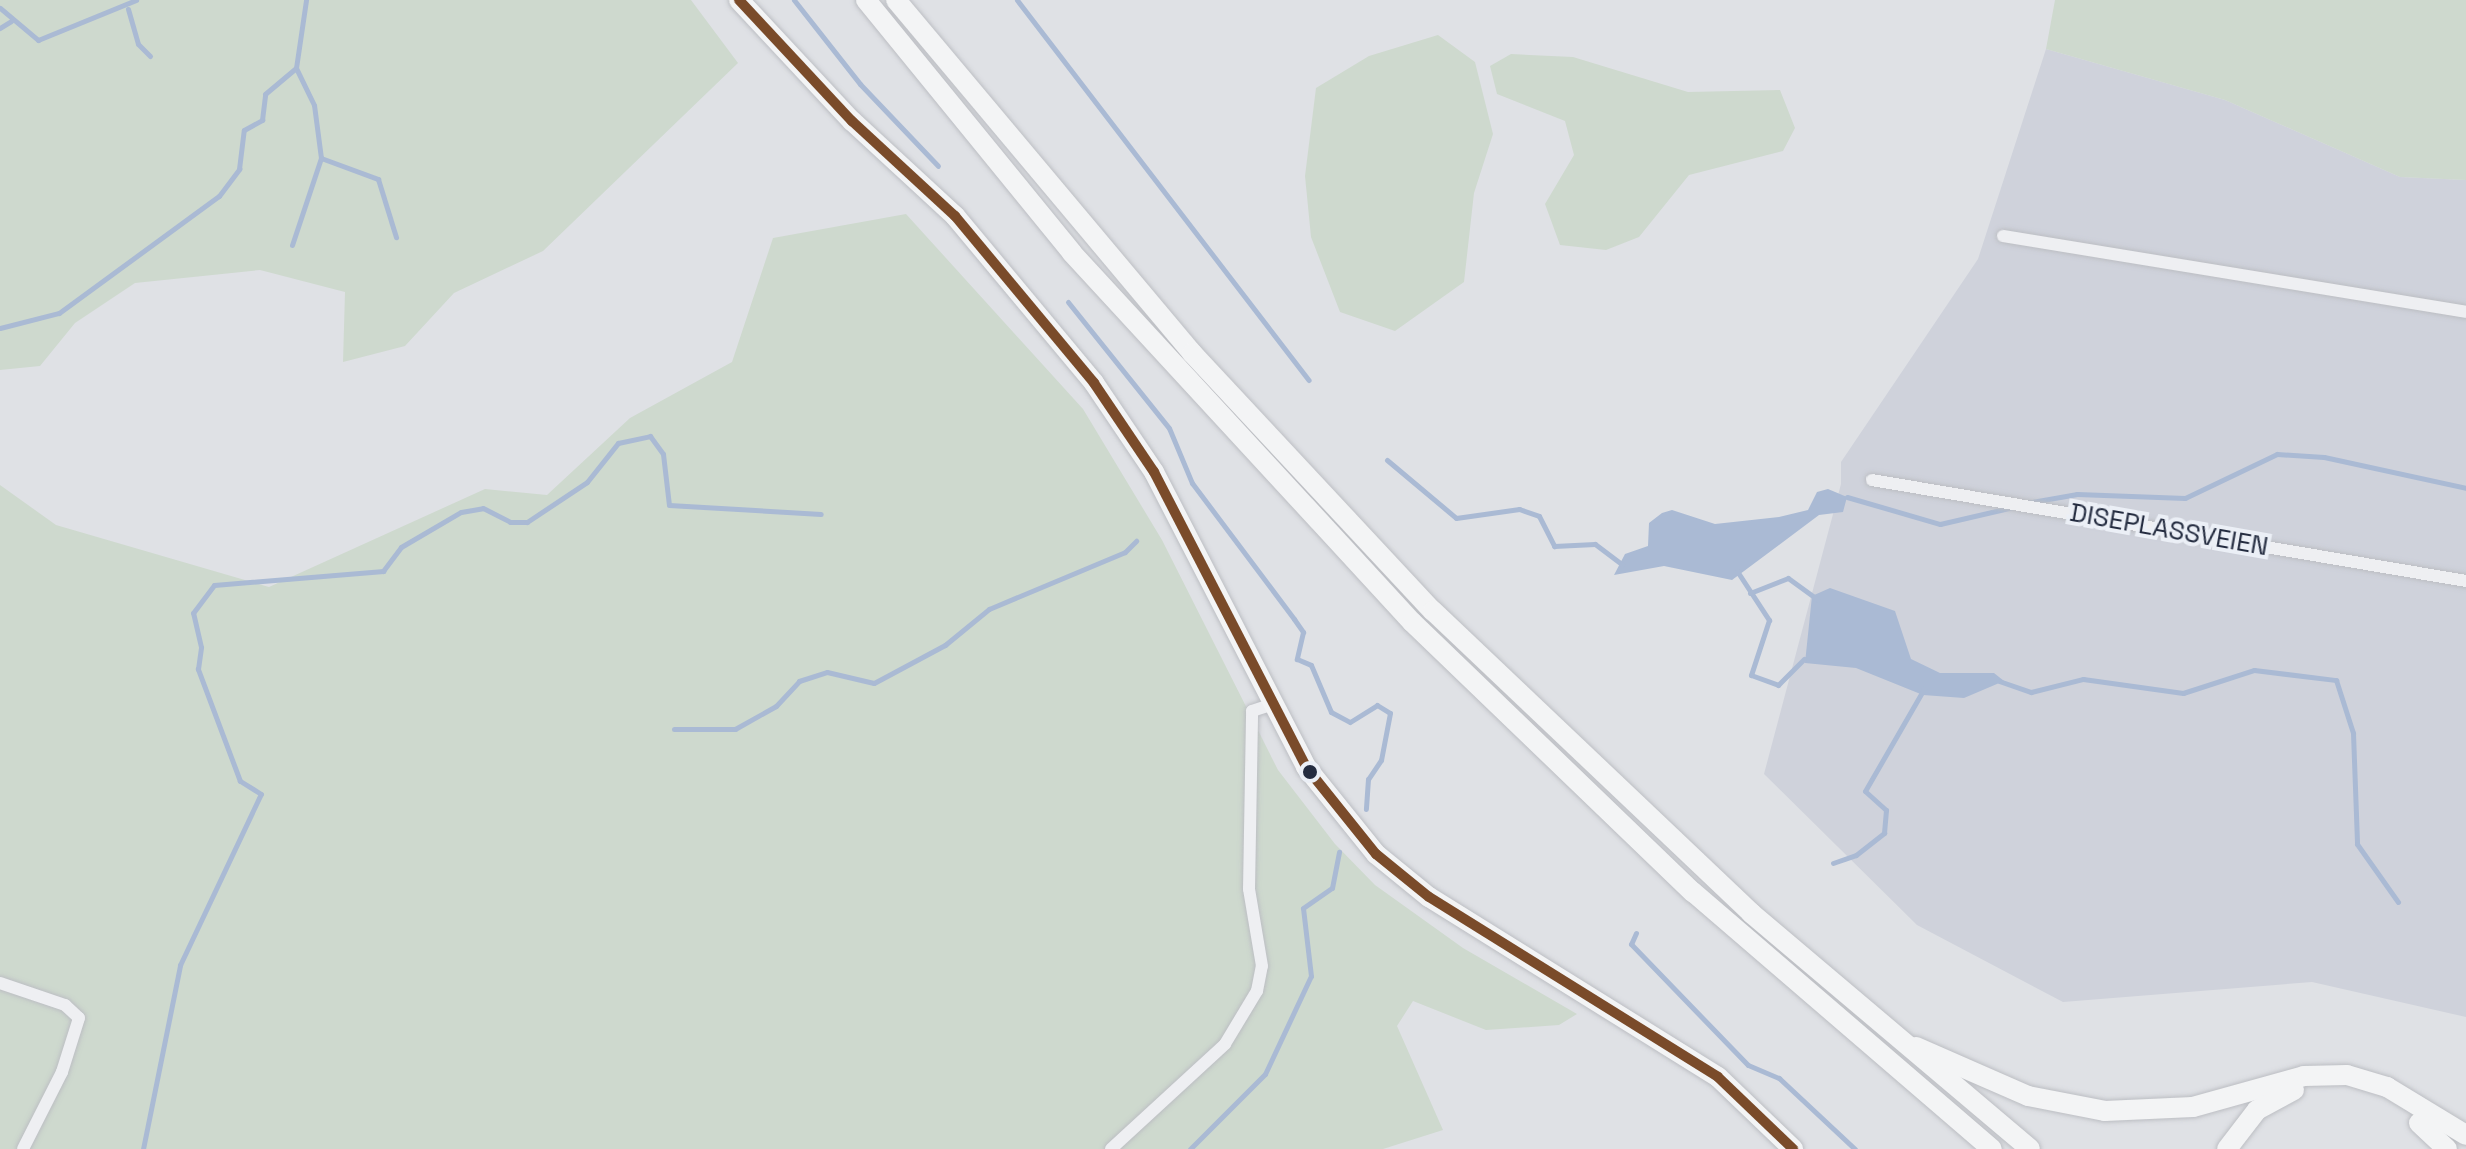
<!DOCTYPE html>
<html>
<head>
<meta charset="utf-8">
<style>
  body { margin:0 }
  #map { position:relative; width:2466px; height:1149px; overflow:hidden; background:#dfe1e5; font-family:"Space Grotesk",sans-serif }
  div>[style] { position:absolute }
  .built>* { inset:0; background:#cfd2db }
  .green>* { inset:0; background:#ced9ce }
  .water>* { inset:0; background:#aabad4 }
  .stream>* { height:5px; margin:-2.5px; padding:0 2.5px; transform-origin:2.5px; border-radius:2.5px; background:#aabad4 }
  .roads { filter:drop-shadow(0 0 2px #bcbec3) drop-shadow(0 0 2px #bcbec3) }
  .minor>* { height:12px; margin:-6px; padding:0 6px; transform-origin:6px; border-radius:6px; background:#eeeff2 }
  .primary>* { height:20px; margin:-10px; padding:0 10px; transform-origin:10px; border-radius:10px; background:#f3f4f5 }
  .trunk>* { height:20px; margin:-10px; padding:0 10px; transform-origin:10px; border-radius:10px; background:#f3f4f5 }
  .bus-1>* { height:10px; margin:-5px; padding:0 5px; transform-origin:5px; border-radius:5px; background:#7a4b2a }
  .dots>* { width:22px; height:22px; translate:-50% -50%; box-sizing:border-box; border:4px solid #ebeff6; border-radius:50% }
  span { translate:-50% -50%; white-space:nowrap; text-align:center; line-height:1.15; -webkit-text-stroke:8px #ebeff6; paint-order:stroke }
  .street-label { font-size:26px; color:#242c40 }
</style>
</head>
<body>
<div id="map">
  <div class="built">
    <i style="clip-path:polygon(2046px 49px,2225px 100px,2400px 177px,2466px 180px,2466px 1017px,2312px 982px,2063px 1002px,1917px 925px,1764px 774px,1841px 484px,1841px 462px,1978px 259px)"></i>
  </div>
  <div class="green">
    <i style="clip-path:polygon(0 0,691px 0,738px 63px,543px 251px,454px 293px,405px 346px,343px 362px,345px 292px,260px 270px,135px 283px,75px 323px,40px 366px,0 370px)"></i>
    <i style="clip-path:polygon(2055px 0,2466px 0,2466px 180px,2400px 177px,2225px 100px,2046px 49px)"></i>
    <i style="clip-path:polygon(1438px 35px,1475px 62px,1493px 134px,1474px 193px,1464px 282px,1395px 331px,1340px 312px,1311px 237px,1305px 176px,1316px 88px,1369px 56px)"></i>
    <i style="clip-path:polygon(1511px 54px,1573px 57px,1688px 92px,1780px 90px,1795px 128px,1783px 151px,1689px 175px,1639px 237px,1606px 250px,1560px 245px,1545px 204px,1574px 155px,1565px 121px,1497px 94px,1490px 66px)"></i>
    <i style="clip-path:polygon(906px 214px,1083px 409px,1162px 540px,1278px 770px,1335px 844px,1375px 885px,1463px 948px,1577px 1014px,1559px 1025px,1486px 1030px,1413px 1001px,1397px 1026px,1443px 1130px,1383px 1149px,0 1149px,0 485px,56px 525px,269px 587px,485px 489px,547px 495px,630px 418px,732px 362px,773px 238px)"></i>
  </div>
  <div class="water">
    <i style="clip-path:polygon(1828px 489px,1847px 497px,1843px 512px,1819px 515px,1732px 580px,1664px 566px,1614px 575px,1625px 554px,1648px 546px,1649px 523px,1662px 513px,1672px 510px,1715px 524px,1779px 517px,1808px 510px,1817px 492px)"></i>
    <i style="clip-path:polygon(1830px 588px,1895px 611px,1911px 659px,1940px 673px,1994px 673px,2004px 681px,1964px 698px,1923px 695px,1856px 668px,1805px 663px,1812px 596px)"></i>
  </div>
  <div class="stream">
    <i style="left:794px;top:0;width:107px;rotate:51.8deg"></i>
    <i style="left:860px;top:84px;width:113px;rotate:46.4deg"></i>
    <i style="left:1017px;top:0;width:479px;rotate:52.5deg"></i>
    <i style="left:0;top:8px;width:50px;rotate:40.1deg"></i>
    <i style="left:38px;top:40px;width:106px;rotate:-22.2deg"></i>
    <i style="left:128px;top:9px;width:36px;rotate:74deg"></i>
    <i style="left:138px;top:44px;width:17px;rotate:45deg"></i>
    <i style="left:0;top:28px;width:13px;rotate:-32deg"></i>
    <i style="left:321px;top:158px;width:61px;rotate:20.2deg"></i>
    <i style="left:378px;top:179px;width:61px;rotate:72.8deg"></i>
    <i style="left:292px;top:245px;width:92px;rotate:-71.6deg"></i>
    <i style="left:321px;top:158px;width:53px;rotate:-97.5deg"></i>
    <i style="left:314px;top:105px;width:41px;rotate:-115.9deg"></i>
    <i style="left:1068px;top:302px;width:161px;rotate:51.3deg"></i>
    <i style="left:1169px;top:428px;width:60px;rotate:67.3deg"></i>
    <i style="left:1192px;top:483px;width:170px;rotate:53.1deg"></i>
    <i style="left:1294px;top:619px;width:16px;rotate:55deg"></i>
    <i style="left:1303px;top:632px;width:28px;rotate:103deg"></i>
    <i style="left:1297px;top:659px;width:15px;rotate:23deg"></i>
    <i style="left:1311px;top:665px;width:51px;rotate:66.9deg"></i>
    <i style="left:1331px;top:712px;width:21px;rotate:28deg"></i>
    <i style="left:1350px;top:722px;width:32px;rotate:-32deg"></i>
    <i style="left:1377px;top:705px;width:15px;rotate:32deg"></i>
    <i style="left:1390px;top:713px;width:48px;rotate:100.8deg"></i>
    <i style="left:1381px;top:760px;width:23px;rotate:124deg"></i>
    <i style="left:1368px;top:779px;width:30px;rotate:94deg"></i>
    <i style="left:0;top:328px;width:61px;rotate:-14.3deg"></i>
    <i style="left:59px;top:313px;width:198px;rotate:-36.2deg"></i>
    <i style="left:219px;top:196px;width:34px;rotate:-53deg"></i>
    <i style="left:239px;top:169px;width:39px;rotate:-83deg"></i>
    <i style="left:244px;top:130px;width:21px;rotate:-29deg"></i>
    <i style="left:262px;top:120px;width:26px;rotate:-83deg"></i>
    <i style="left:265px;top:94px;width:40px;rotate:-40deg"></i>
    <i style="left:296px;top:68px;width:69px;rotate:-81.6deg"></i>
    <i style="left:1387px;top:460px;width:90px;rotate:40deg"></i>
    <i style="left:1456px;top:518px;width:64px;rotate:-8.1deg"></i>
    <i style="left:1519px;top:509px;width:21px;rotate:19deg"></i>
    <i style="left:1539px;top:516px;width:34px;rotate:63deg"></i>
    <i style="left:1554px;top:546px;width:41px;rotate:-2.8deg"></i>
    <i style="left:1595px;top:544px;width:34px;rotate:37deg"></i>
    <i style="left:1847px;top:497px;width:97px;rotate:16.2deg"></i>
    <i style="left:1940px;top:524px;width:75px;rotate:-13.1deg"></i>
    <i style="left:2026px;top:503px;width:52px;rotate:-10deg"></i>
    <i style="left:2077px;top:494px;width:108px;rotate:2.1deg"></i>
    <i style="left:2185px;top:498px;width:102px;rotate:-25.6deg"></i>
    <i style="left:2277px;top:454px;width:47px;rotate:3.7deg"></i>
    <i style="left:2324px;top:457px;width:145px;rotate:12.3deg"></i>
    <i style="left:1737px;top:571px;width:59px;rotate:56.9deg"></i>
    <i style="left:1769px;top:620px;width:58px;rotate:108.1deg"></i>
    <i style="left:1751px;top:675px;width:29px;rotate:20deg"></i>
    <i style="left:1778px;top:685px;width:37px;rotate:-45deg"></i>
    <i style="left:1750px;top:593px;width:41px;rotate:-21.5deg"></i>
    <i style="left:1788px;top:578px;width:37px;rotate:36deg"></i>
    <i style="left:1999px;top:681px;width:34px;rotate:19deg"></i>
    <i style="left:2031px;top:692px;width:54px;rotate:-14deg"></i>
    <i style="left:2083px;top:679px;width:101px;rotate:8deg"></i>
    <i style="left:2183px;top:693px;width:75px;rotate:-17.9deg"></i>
    <i style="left:2254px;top:670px;width:83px;rotate:7deg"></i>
    <i style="left:2336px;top:680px;width:56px;rotate:72.2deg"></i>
    <i style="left:2353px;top:733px;width:111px;rotate:87.9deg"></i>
    <i style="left:2357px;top:844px;width:71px;rotate:54.7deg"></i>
    <i style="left:674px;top:729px;width:61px"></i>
    <i style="left:735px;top:729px;width:47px;rotate:-29.3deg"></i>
    <i style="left:776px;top:706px;width:34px;rotate:-47deg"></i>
    <i style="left:799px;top:681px;width:29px;rotate:-18deg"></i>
    <i style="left:827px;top:672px;width:48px;rotate:13.2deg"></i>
    <i style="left:874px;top:683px;width:81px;rotate:-28.2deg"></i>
    <i style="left:945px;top:645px;width:57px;rotate:-39.3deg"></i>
    <i style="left:989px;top:609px;width:147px;rotate:-22.7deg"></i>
    <i style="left:1125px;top:552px;width:16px;rotate:-45deg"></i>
    <i style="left:1833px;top:863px;width:24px;rotate:-19deg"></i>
    <i style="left:1856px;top:855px;width:36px;rotate:-38deg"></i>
    <i style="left:1884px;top:833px;width:23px;rotate:-85deg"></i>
    <i style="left:1886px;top:810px;width:28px;rotate:-138deg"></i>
    <i style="left:1865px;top:791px;width:118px;rotate:-60deg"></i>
    <i style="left:1636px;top:933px;width:12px;rotate:114deg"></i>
    <i style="left:1631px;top:944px;width:168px;rotate:46deg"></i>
    <i style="left:1748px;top:1065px;width:34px;rotate:23deg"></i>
    <i style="left:1779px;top:1078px;width:104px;rotate:43.1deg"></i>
    <i style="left:143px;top:1149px;width:188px;rotate:-78.6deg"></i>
    <i style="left:180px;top:965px;width:189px;rotate:-64.7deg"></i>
    <i style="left:261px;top:794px;width:25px;rotate:-148deg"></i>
    <i style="left:240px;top:781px;width:120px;rotate:-110.6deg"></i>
    <i style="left:198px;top:669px;width:22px;rotate:-82deg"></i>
    <i style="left:201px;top:647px;width:35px;rotate:-103deg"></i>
    <i style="left:193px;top:613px;width:35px;rotate:-53deg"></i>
    <i style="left:214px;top:585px;width:170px;rotate:-4.7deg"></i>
    <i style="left:383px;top:571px;width:30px;rotate:-53deg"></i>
    <i style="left:401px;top:547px;width:69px;rotate:-30.3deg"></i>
    <i style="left:461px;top:512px;width:22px;rotate:-10deg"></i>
    <i style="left:483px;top:508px;width:30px;rotate:27deg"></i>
    <i style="left:510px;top:522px;width:17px"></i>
    <i style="left:527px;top:522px;width:72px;rotate:-33.7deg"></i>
    <i style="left:587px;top:482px;width:50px;rotate:-51.5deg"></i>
    <i style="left:618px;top:443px;width:33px;rotate:-12deg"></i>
    <i style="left:650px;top:436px;width:22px;rotate:54deg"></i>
    <i style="left:663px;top:454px;width:51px;rotate:83.3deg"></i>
    <i style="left:669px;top:505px;width:152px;rotate:3.4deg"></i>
    <i style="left:1190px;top:1149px;width:106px;rotate:-45deg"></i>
    <i style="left:1265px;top:1074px;width:108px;rotate:-64.9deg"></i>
    <i style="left:1311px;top:976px;width:68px;rotate:-96.7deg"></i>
    <i style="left:1303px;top:908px;width:35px;rotate:-35deg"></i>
    <i style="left:1332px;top:888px;width:37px;rotate:-79deg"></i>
  </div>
  <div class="roads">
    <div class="minor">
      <i style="left:2003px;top:236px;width:469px;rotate:9.3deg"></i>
      <i style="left:1872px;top:480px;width:603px;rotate:9.65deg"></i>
      <i style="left:0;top:983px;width:69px;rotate:18.7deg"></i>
      <i style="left:65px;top:1005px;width:19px;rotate:43deg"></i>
      <i style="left:79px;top:1018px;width:57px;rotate:107.5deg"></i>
      <i style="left:62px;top:1072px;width:86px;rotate:116.9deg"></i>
      <i style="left:1111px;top:1149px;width:155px;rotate:-42.6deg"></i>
      <i style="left:1225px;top:1044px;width:62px;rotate:-58.9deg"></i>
      <i style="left:1257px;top:991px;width:25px;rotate:-79deg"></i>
      <i style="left:1262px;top:966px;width:78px;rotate:-99.6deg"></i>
      <i style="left:1249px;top:889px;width:178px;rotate:-89deg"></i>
      <i style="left:1252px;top:711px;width:20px;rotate:-18deg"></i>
    </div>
    <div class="primary">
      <i style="left:739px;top:0;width:166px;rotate:47deg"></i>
      <i style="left:852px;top:121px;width:140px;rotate:42.7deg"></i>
      <i style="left:955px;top:216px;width:217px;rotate:50.2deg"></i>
      <i style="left:1094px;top:383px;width:107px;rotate:56deg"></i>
      <i style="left:1154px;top:472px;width:332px;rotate:62.7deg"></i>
      <i style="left:1306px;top:767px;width:112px;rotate:51.2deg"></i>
      <i style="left:1376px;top:854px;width:68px;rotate:39.1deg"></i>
      <i style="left:1429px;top:897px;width:340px;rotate:31.9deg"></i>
      <i style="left:1718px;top:1077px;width:104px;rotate:43.8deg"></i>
    </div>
    <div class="trunk">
      <i style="left:866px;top:0;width:326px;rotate:50.8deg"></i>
      <i style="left:1072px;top:253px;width:502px;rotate:47.34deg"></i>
      <i style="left:1412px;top:622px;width:390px;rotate:43.9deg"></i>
      <i style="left:1693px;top:892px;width:394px;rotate:40.7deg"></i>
      <i style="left:896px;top:0;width:461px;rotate:50deg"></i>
      <i style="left:1192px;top:353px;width:353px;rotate:47deg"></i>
      <i style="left:1433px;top:611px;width:439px;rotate:43.5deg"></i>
      <i style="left:1751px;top:913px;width:365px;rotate:40.2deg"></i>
      <i style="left:1916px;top:1047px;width:122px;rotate:23.6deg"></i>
      <i style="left:2028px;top:1096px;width:78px;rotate:11deg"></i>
      <i style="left:2105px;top:1111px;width:88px;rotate:-2.6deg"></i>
      <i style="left:2193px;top:1107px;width:115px;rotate:-15.6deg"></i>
      <i style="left:2304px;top:1076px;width:43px;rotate:-1.3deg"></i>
      <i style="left:2347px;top:1075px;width:42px;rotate:16.7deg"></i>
      <i style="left:2387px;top:1087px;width:92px;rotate:31.3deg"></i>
      <i style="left:2419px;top:1123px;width:38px;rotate:43deg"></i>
      <i style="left:2227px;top:1149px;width:49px;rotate:-52.4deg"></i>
      <i style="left:2257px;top:1110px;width:42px;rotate:-28.4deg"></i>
    </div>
  </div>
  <div class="bus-1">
    <i style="left:739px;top:0;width:166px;rotate:47deg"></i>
    <i style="left:852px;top:121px;width:140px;rotate:42.7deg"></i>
    <i style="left:955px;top:216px;width:217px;rotate:50.2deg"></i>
    <i style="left:1094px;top:383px;width:107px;rotate:56deg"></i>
    <i style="left:1154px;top:472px;width:332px;rotate:62.7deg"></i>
    <i style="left:1306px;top:767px;width:112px;rotate:51.2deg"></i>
    <i style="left:1376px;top:854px;width:68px;rotate:39.1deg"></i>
    <i style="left:1429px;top:897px;width:340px;rotate:31.9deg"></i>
    <i style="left:1718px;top:1077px;width:104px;rotate:43.8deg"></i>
  </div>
  <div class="dots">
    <i style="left:1310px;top:772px;background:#242c40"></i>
  </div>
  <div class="street-label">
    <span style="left:2169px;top:530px;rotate:10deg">DISEPLASSVEIEN</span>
  </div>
</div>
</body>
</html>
